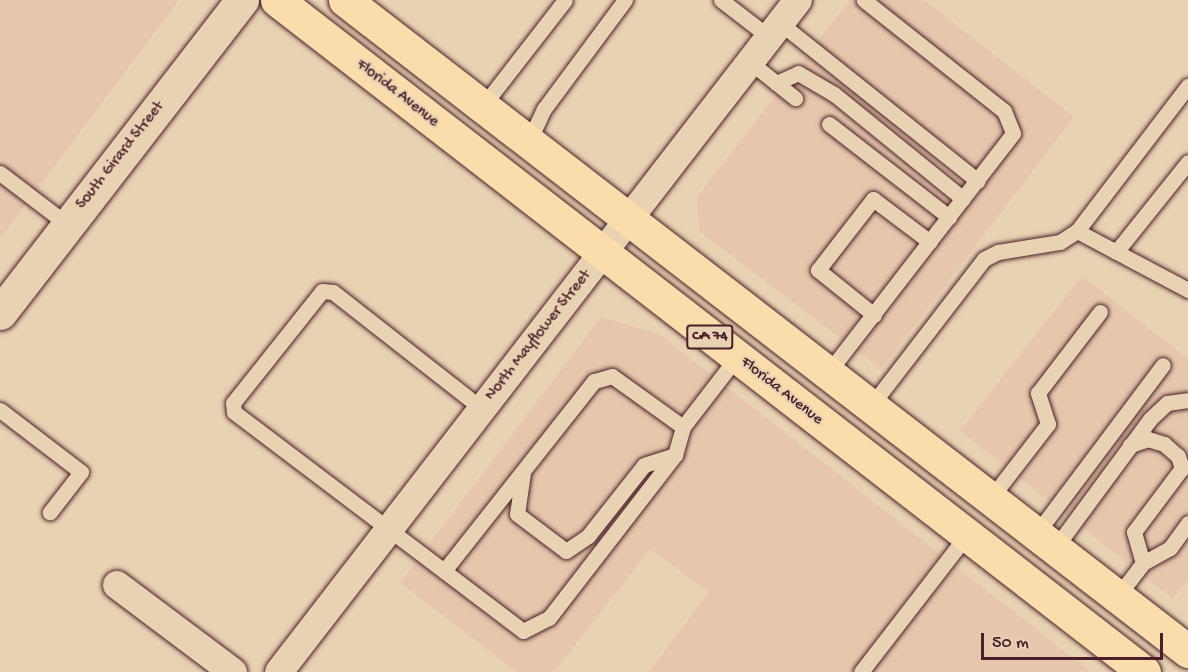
<!DOCTYPE html>
<html>
<head>
<meta charset="utf-8">
<style>
  body { margin:0 }
  #map { position:relative; width:1188px; height:672px; overflow:hidden; background:#e7d2b1; font-family:"Gochi Hand",sans-serif }
  div>[style] { position:absolute }
  .built>* { inset:0; background:#e6c7ab }
  .roads { filter:drop-shadow(0 0 2px #4a1f2b) drop-shadow(0 0 2px #4a1f2b) }
  .lane>* { height:15px; margin:-7.5px; padding:0 7.5px; transform-origin:7.5px; border-radius:7.5px; background:#e7d2b1 }
  .street>* { height:28px; margin:-14px; padding:0 14px; transform-origin:14px; border-radius:14px; background:#e7d2b1 }
  .secondary>* { height:33px; margin:-16.5px; padding:0 16.5px; transform-origin:16.5px; border-radius:16.5px; background:#e7d2b1 }
  .primary>* { height:33px; margin:-16.5px; padding:0 16.5px; transform-origin:16.5px; border-radius:16.5px; background:#fbdcab }
  span { translate:-50% -50%; white-space:nowrap; text-align:center; line-height:1.15; -webkit-text-stroke:4.5px #e7d2b1; paint-order:stroke }
  .shield-label span { padding:2px 4px; background:#e7d2b1; border:2px solid; border-radius:4px; -webkit-text-stroke-width:0 }
  .shield-label { font-size:15px; color:#4a1f2b; font-weight:700 }
  .street-label { font-size:16px; color:#4a1f2b }
  .scale { position:absolute; left:981px; top:633px; width:182px; height:27px; box-sizing:border-box; border:3px solid #4a1f2b; border-top:0; padding-left:8px; font-size:18px; line-height:21px; white-space:nowrap; color:#4a1f2b; -webkit-text-stroke:4px #e7d2b1; paint-order:stroke }
</style>
</head>
<body>
<div id="map">
  <div class="built">
    <i style="clip-path:polygon(0 0,179px 0,0 239px)"></i>
    <i style="clip-path:polygon(850px 0,924px 0,1074px 117px,881px 369px,700px 232px,697px 197px)"></i>
    <i style="clip-path:polygon(1082px 276px,1188px 359px,1188px 579px,1173px 599px,960px 431px)"></i>
    <i style="clip-path:polygon(601px 317px,659px 334px,1091px 672px,649px 672px,709px 592px,650px 549px,554px 672px,517px 672px,400px 583px)"></i>
  </div>
  <div class="roads">
    <div class="lane">
      <i style="left:721px;top:0;width:61px;rotate:37.6deg"></i>
      <i style="left:780px;top:23px;width:253px;rotate:38.6deg"></i>
      <i style="left:750px;top:62px;width:58px;rotate:38.7deg"></i>
      <i style="left:776px;top:83px;width:24px;rotate:-24deg"></i>
      <i style="left:798px;top:73px;width:42px;rotate:30.3deg"></i>
      <i style="left:834px;top:94px;width:166px;rotate:39.1deg"></i>
      <i style="left:482px;top:107px;width:135px;rotate:-52.2deg"></i>
      <i style="left:829px;top:124px;width:152px;rotate:37.8deg"></i>
      <i style="left:528px;top:143px;width:38px;rotate:-65deg"></i>
      <i style="left:544px;top:109px;width:136px;rotate:-53.4deg"></i>
      <i style="left:0;top:173px;width:86px;rotate:37.4deg"></i>
      <i style="left:1077px;top:231px;width:126px;rotate:28deg"></i>
      <i style="left:1116px;top:252px;width:115px;rotate:-51.3deg"></i>
      <i style="left:874px;top:315px;width:72px;rotate:-141.2deg"></i>
      <i style="left:818px;top:270px;width:90px;rotate:-52.2deg"></i>
      <i style="left:873px;top:199px;width:71px;rotate:37deg"></i>
      <i style="left:827px;top:374px;width:304px;rotate:-52.3deg"></i>
      <i style="left:1013px;top:133px;width:24px;rotate:-112deg"></i>
      <i style="left:1004px;top:111px;width:179px;rotate:-141.6deg"></i>
      <i style="left:870px;top:407px;width:187px;rotate:-52.4deg"></i>
      <i style="left:984px;top:259px;width:16px;rotate:-27deg"></i>
      <i style="left:998px;top:252px;width:63px;rotate:-9.2deg"></i>
      <i style="left:1060px;top:242px;width:20px;rotate:-33deg"></i>
      <i style="left:1077px;top:231px;width:183px;rotate:-52.6deg"></i>
      <i style="left:0;top:410px;width:102px;rotate:37.4deg"></i>
      <i style="left:81px;top:472px;width:51px;rotate:127.8deg"></i>
      <i style="left:683px;top:427px;width:87px;rotate:-144.3deg"></i>
      <i style="left:612px;top:376px;width:19px;rotate:164deg"></i>
      <i style="left:594px;top:381px;width:242px;rotate:128.3deg"></i>
      <i style="left:444px;top:571px;width:99px;rotate:37.2deg"></i>
      <i style="left:523px;top:631px;width:29px;rotate:-27deg"></i>
      <i style="left:549px;top:618px;width:206px;rotate:-52.3deg"></i>
      <i style="left:675px;top:455px;width:29px;rotate:-74deg"></i>
      <i style="left:683px;top:427px;width:88px;rotate:-52.4deg"></i>
      <i style="left:1130px;top:445px;width:19px;rotate:-18deg"></i>
      <i style="left:1148px;top:439px;width:17px;rotate:17deg"></i>
      <i style="left:1164px;top:444px;width:18px;rotate:41deg"></i>
      <i style="left:1178px;top:456px;width:13px;rotate:72deg"></i>
      <i style="left:1182px;top:468px;width:80px;rotate:126.9deg"></i>
      <i style="left:1134px;top:532px;width:32px;rotate:74deg"></i>
      <i style="left:523px;top:473px;width:41px;rotate:98.3deg"></i>
      <i style="left:517px;top:514px;width:61px;rotate:37.1deg"></i>
      <i style="left:566px;top:551px;width:27px;rotate:-34deg"></i>
      <i style="left:588px;top:536px;width:90px;rotate:-51.7deg"></i>
      <i style="left:644px;top:465px;width:33px;rotate:-18deg"></i>
      <i style="left:990px;top:499px;width:95px;rotate:-52.3deg"></i>
      <i style="left:1048px;top:424px;width:33px;rotate:-108deg"></i>
      <i style="left:1038px;top:393px;width:102px;rotate:-52.6deg"></i>
      <i style="left:1036px;top:534px;width:211px;rotate:-53.1deg"></i>
      <i style="left:1055px;top:548px;width:160px;rotate:-53.6deg"></i>
      <i style="left:1150px;top:419px;width:23px;rotate:-43deg"></i>
      <i style="left:1167px;top:403px;width:21px;rotate:-8deg"></i>
      <i style="left:444px;top:571px;width:263px;rotate:-142.9deg"></i>
      <i style="left:234px;top:412px;width:9px;rotate:-96deg"></i>
      <i style="left:233px;top:403px;width:143px;rotate:-51.5deg"></i>
      <i style="left:322px;top:291px;width:11px;rotate:5deg"></i>
      <i style="left:333px;top:292px;width:189px;rotate:38.1deg"></i>
      <i style="left:1117px;top:597px;width:43px;rotate:-52.6deg"></i>
      <i style="left:1143px;top:563px;width:31px;rotate:-29deg"></i>
      <i style="left:1170px;top:548px;width:31px;rotate:-54deg"></i>
      <i style="left:861px;top:672px;width:173px;rotate:-52.3deg"></i>
    </div>
    <div class="street">
      <i style="left:117px;top:585px;width:145px;rotate:36.9deg"></i>
      <i style="left:279px;top:672px;width:849px;rotate:-52.32deg"></i>
    </div>
    <div class="secondary">
      <i style="left:0;top:313px;width:396px;rotate:-52.3deg"></i>
    </div>
    <div class="primary">
      <i style="left:277px;top:0;width:1097px;rotate:37.78deg"></i>
      <i style="left:345px;top:0;width:1065px;rotate:37.68deg"></i>
    </div>
  </div>
  <div class="shield-label">
    <span style="left:710px;top:337px">CA 74</span>
  </div>
  <div class="street-label">
    <span style="left:397px;top:94px;rotate:38deg">Florida Avenue</span>
    <span style="left:121px;top:156px;rotate:-52deg">South Girard Street</span>
    <span style="left:539px;top:336px;rotate:-52deg">North Mayflower Street</span>
    <span style="left:781px;top:392px;rotate:38deg">Florida Avenue</span>
  </div>
  <div class="scale">50 m</div>
</div>
</body>
</html>
